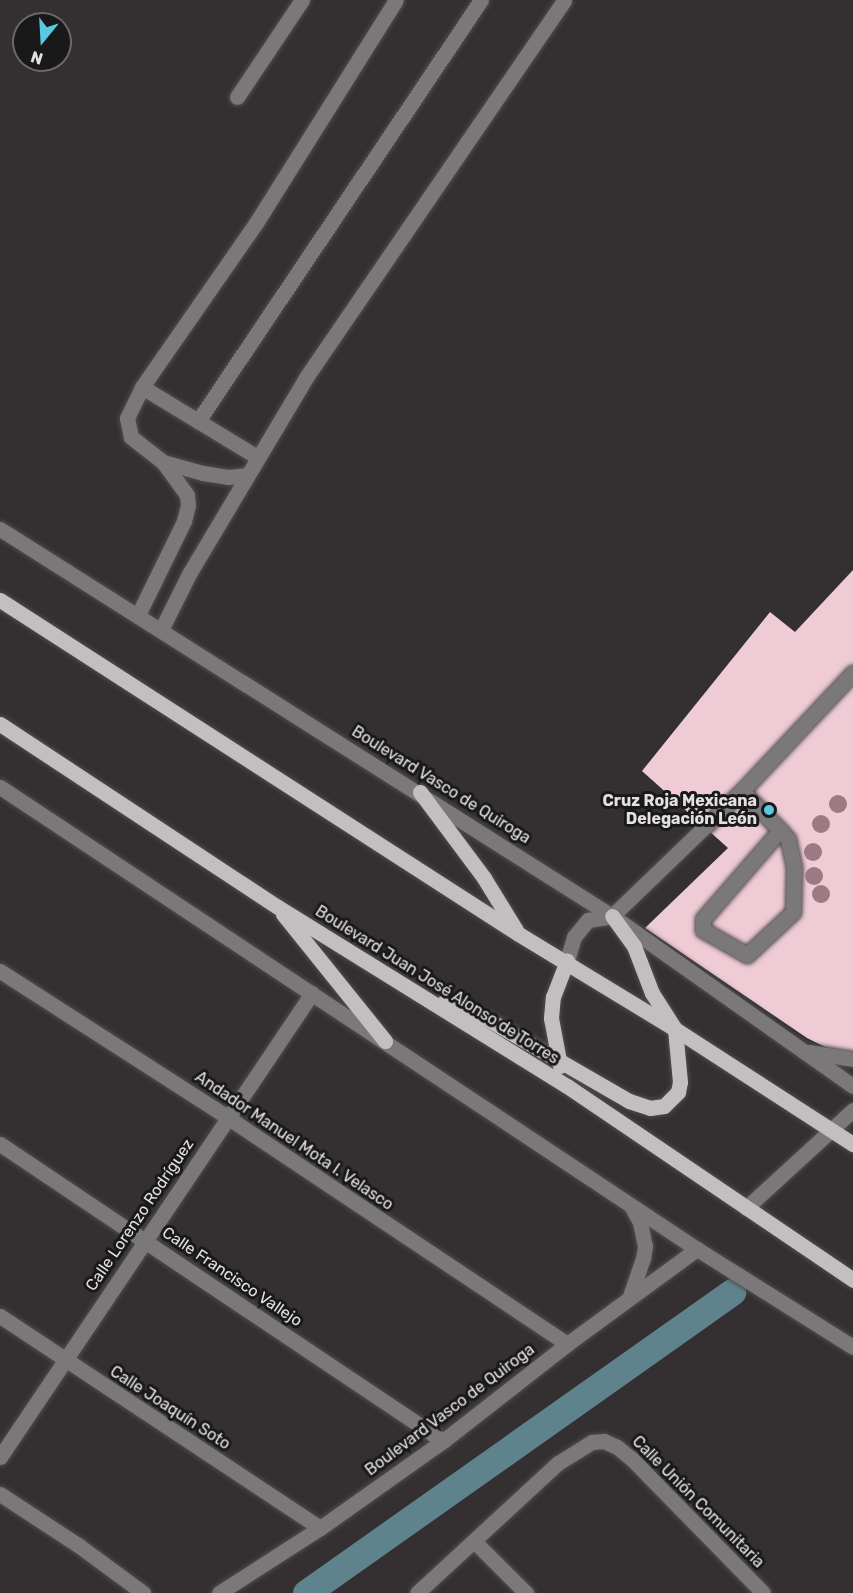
<!DOCTYPE html>
<html>
<head>
<meta charset="utf-8">
<style>
  body { margin:0 }
  #map { position:relative; width:853px; height:1593px; overflow:hidden; background:#343031; font-family:Rubik,sans-serif }
  div>[style] { position:absolute }
  .canal>* { height:27px; margin:-13.5px; padding:0 13.5px; transform-origin:13.5px; border-radius:13.5px; background:#5f838c }
  .building>* { inset:0; background:#eecbd5 }
  .roads { filter:drop-shadow(0 0 2px #504c4d) drop-shadow(0 0 2px #504c4d) }
  .minor>* { height:15px; margin:-7.5px; padding:0 7.5px; transform-origin:7.5px; border-radius:7.5px; background:#7a7879 }
  .major>* { height:15px; margin:-7.5px; padding:0 7.5px; transform-origin:7.5px; border-radius:7.5px; background:#c3bfc0 }
  .trees>* { width:18px; height:18px; margin:-9px; border-radius:50%; background:#9c7a84 }
  .dots>* { width:16px; height:16px; translate:-50% -50%; box-sizing:border-box; border:3px solid #1a1919; border-radius:50% }
  span { translate:-50% -50%; white-space:nowrap; text-align:center; line-height:1.15; -webkit-text-stroke:6px #1a1919; paint-order:stroke }
  .street-label { font-size:16px; color:#e3e0e1 }
  .poi-label { font-size:16px; color:#e3e0e1; font-weight:700 }
  .right { translate:-100% -50%; text-align:right }
  .north { position:absolute; left:12px; top:12px; width:60px; height:60px; box-sizing:border-box; background:#1a1919; border:2px solid #6a6969; border-radius:50%; rotate:198deg; font-size:16px; font-weight:700; line-height:24px; text-align:center; color:#e3e0e1 }
  .north::after { content:''; display:block; margin:auto; width:21px; height:27px; background:#57c9e2; clip-path:polygon(50% 0,100% 100%,50% 72%,0 100%) }
</style>
</head>
<body>
<div id="map">
  <div class="canal">
    <i style="left:306px;top:1593px;width:522px;rotate:-35.24deg"></i>
  </div>
  <div class="building">
    <i style="clip-path:polygon(853px 570px,853px 1053px,825px 1047px,807px 1038px,645px 928px,728px 848px,642px 771px,770px 612px,795px 632px)"></i>
  </div>
  <div class="roads">
    <div class="minor">
      <i style="left:237px;top:97px;width:117px;rotate:-56.2deg"></i>
      <i style="left:142px;top:387px;width:135px;rotate:31.3deg"></i>
      <i style="left:198px;top:421px;width:507px;rotate:-56.09deg"></i>
      <i style="left:163px;top:462px;width:41px;rotate:15.4deg"></i>
      <i style="left:203px;top:473px;width:25px;rotate:9deg"></i>
      <i style="left:228px;top:477px;width:18px;rotate:-6deg"></i>
      <i style="left:0;top:529px;width:724px;rotate:32.31deg"></i>
      <i style="left:612px;top:916px;width:295px;rotate:35.2deg"></i>
      <i style="left:138px;top:615px;width:105px;rotate:-63.9deg"></i>
      <i style="left:184px;top:521px;width:16px;rotate:-76deg"></i>
      <i style="left:188px;top:505px;width:10px;rotate:-96deg"></i>
      <i style="left:187px;top:495px;width:41px;rotate:-126deg"></i>
      <i style="left:163px;top:462px;width:41px;rotate:-142deg"></i>
      <i style="left:131px;top:437px;width:19px;rotate:-102deg"></i>
      <i style="left:127px;top:418px;width:34px;rotate:-64deg"></i>
      <i style="left:142px;top:387px;width:200px;rotate:-55.2deg"></i>
      <i style="left:256px;top:223px;width:263px;rotate:-57.9deg"></i>
      <i style="left:161px;top:630px;width:63px;rotate:-63.4deg"></i>
      <i style="left:189px;top:574px;width:230px;rotate:-59.2deg"></i>
      <i style="left:307px;top:376px;width:455px;rotate:-55.6deg"></i>
      <i style="left:0;top:787px;width:836px;rotate:33.54deg"></i>
      <i style="left:697px;top:1249px;width:184px;rotate:32.1deg"></i>
      <i style="left:742px;top:791px;width:54px;rotate:45.7deg"></i>
      <i style="left:780px;top:830px;width:12px;rotate:48deg"></i>
      <i style="left:788px;top:839px;width:30px;rotate:78deg"></i>
      <i style="left:794px;top:868px;width:44px;rotate:91.3deg"></i>
      <i style="left:793px;top:912px;width:63px;rotate:136.9deg"></i>
      <i style="left:747px;top:955px;width:51px;rotate:-150.4deg"></i>
      <i style="left:703px;top:930px;width:11px;rotate:-90deg"></i>
      <i style="left:703px;top:919px;width:118px;rotate:-49.1deg"></i>
      <i style="left:567px;top:961px;width:25px;rotate:-74deg"></i>
      <i style="left:574px;top:937px;width:22px;rotate:-51deg"></i>
      <i style="left:588px;top:920px;width:24px;rotate:-9deg"></i>
      <i style="left:612px;top:916px;width:180px;rotate:-43.9deg"></i>
      <i style="left:742px;top:791px;width:162px;rotate:-46.8deg"></i>
      <i style="left:0;top:971px;width:270px;rotate:32.7deg"></i>
      <i style="left:227px;top:1117px;width:409px;rotate:33.7deg"></i>
      <i style="left:809px;top:1052px;width:45px;rotate:9deg"></i>
      <i style="left:0;top:1144px;width:533px;rotate:33.84deg"></i>
      <i style="left:746px;top:1208px;width:145px;rotate:-42.5deg"></i>
      <i style="left:630px;top:1296px;width:39px;rotate:-71deg"></i>
      <i style="left:643px;top:1259px;width:13px;rotate:-81deg"></i>
      <i style="left:645px;top:1246px;width:25px;rotate:-102deg"></i>
      <i style="left:640px;top:1222px;width:18px;rotate:-119deg"></i>
      <i style="left:0;top:1316px;width:384px;rotate:33.5deg"></i>
      <i style="left:0;top:1457px;width:559px;rotate:-56.08deg"></i>
      <i style="left:0;top:1494px;width:93px;rotate:33.2deg"></i>
      <i style="left:78px;top:1545px;width:81px;rotate:36.4deg"></i>
      <i style="left:474px;top:1541px;width:74px;rotate:45deg"></i>
      <i style="left:219px;top:1593px;width:120px;rotate:-32.8deg"></i>
      <i style="left:320px;top:1528px;width:151px;rotate:-35.3deg"></i>
      <i style="left:443px;top:1441px;width:157px;rotate:-38deg"></i>
      <i style="left:567px;top:1344px;width:161px;rotate:-36.2deg"></i>
      <i style="left:417px;top:1593px;width:192px;rotate:-42.7deg"></i>
      <i style="left:558px;top:1463px;width:40px;rotate:-32deg"></i>
      <i style="left:592px;top:1442px;width:12px;rotate:-5deg"></i>
      <i style="left:604px;top:1441px;width:14px;rotate:25deg"></i>
      <i style="left:617px;top:1447px;width:19px;rotate:39deg"></i>
      <i style="left:632px;top:1459px;width:187px;rotate:45.6deg"></i>
    </div>
    <div class="major">
      <i style="left:0;top:600px;width:615px;rotate:32.79deg"></i>
      <i style="left:517px;top:933px;width:185px;rotate:31.3deg"></i>
      <i style="left:675px;top:1029px;width:212px;rotate:32.9deg"></i>
      <i style="left:0;top:724px;width:333px;rotate:33.4deg"></i>
      <i style="left:278px;top:907px;width:340px;rotate:31.8deg"></i>
      <i style="left:567px;top:1086px;width:346px;rotate:34.1deg"></i>
      <i style="left:420px;top:792px;width:107px;rotate:53.3deg"></i>
      <i style="left:484px;top:878px;width:61px;rotate:58.4deg"></i>
      <i style="left:283px;top:914px;width:163px;rotate:51.2deg"></i>
      <i style="left:444px;top:1002px;width:46px;rotate:21.6deg"></i>
      <i style="left:487px;top:1019px;width:164px;rotate:30deg"></i>
      <i style="left:629px;top:1101px;width:22px;rotate:18deg"></i>
      <i style="left:650px;top:1108px;width:14px;rotate:-8deg"></i>
      <i style="left:664px;top:1106px;width:20px;rotate:-45deg"></i>
      <i style="left:678px;top:1092px;width:10px;rotate:-79deg"></i>
      <i style="left:680px;top:1082px;width:53px;rotate:-95.4deg"></i>
      <i style="left:675px;top:1029px;width:43px;rotate:-122.6deg"></i>
      <i style="left:652px;top:993px;width:50px;rotate:-111deg"></i>
      <i style="left:634px;top:946px;width:37px;rotate:-126deg"></i>
      <i style="left:560px;top:1066px;width:49px;rotate:-100.6deg"></i>
      <i style="left:551px;top:1018px;width:21px;rotate:-85deg"></i>
      <i style="left:553px;top:997px;width:39px;rotate:-69deg"></i>
    </div>
  </div>
  <div class="trees">
    <i style="left:838px;top:804px"></i>
    <i style="left:821px;top:824px"></i>
    <i style="left:813px;top:852px"></i>
    <i style="left:814px;top:876px"></i>
    <i style="left:821px;top:894px"></i>
  </div>
  <div class="dots">
    <i style="left:769px;top:810px;background:#57c9e2"></i>
  </div>
  <div class="street-label">
    <span style="left:441px;top:785px;rotate:32deg">Boulevard Vasco de Quiroga</span>
    <span style="left:437px;top:985px;rotate:32deg">Boulevard Juan José Alonso de Torres</span>
    <span style="left:294px;top:1141px;rotate:34deg">Andador Manuel Mota I. Velasco</span>
    <span style="left:140px;top:1215px;rotate:-56deg">Calle Lorenzo Rodríguez</span>
    <span style="left:232px;top:1277px;rotate:34deg">Calle Francisco Vallejo</span>
    <span style="left:170px;top:1408px;rotate:33deg">Calle Joaquín Soto</span>
    <span style="left:450px;top:1410px;rotate:-37deg">Boulevard Vasco de Quiroga</span>
    <span style="left:698px;top:1502px;rotate:45deg">Calle Unión Comunitaria</span>
  </div>
  <div class="poi-label">
    <span class="right" style="left:757px;top:810px">Cruz Roja Mexicana<br>Delegación León</span>
  </div>
  <div class="north">N</div>
</div>
</body>
</html>
